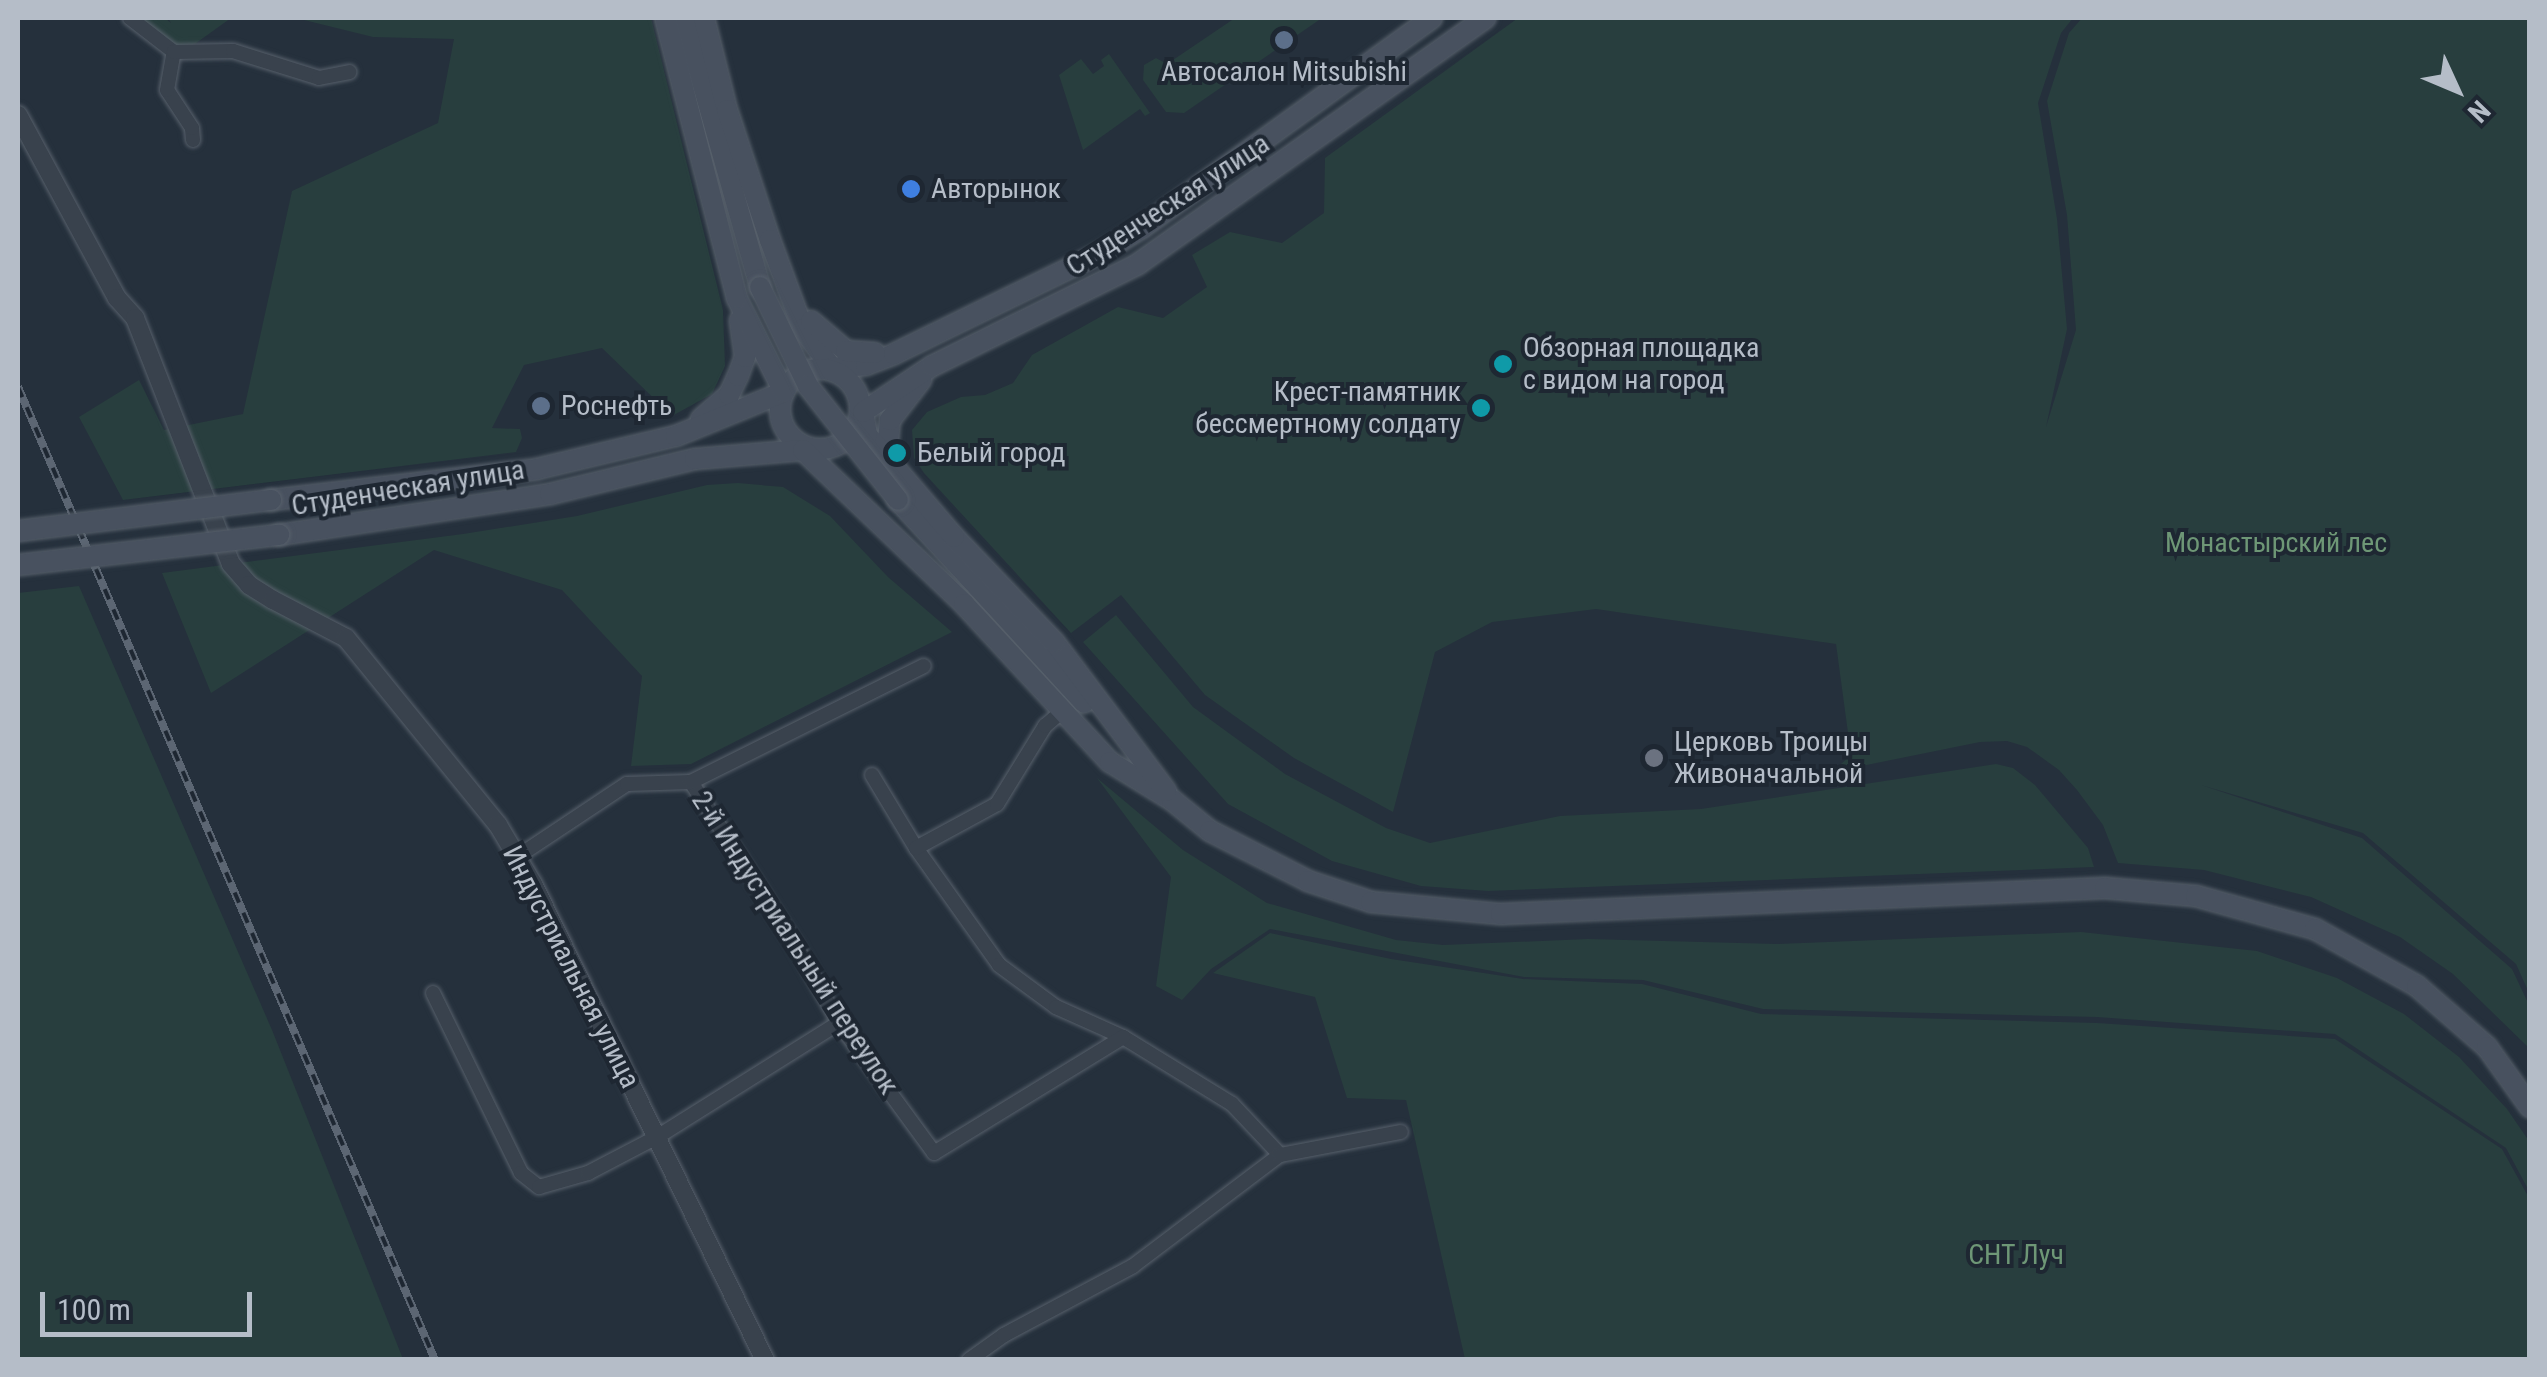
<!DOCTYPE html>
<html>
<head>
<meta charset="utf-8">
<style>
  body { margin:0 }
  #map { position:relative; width:2547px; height:1377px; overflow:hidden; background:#25303c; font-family:"Roboto Condensed",sans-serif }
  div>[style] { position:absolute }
  .green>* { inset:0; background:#283e3e }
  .roads { filter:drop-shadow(0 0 2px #57606b) drop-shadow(0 0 2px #57606b) }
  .minor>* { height:14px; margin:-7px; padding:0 7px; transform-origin:7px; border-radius:7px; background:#39424d }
  .tertiary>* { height:18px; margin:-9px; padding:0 9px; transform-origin:9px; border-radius:9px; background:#39424d }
  .secondary>* { height:20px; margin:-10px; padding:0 10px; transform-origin:10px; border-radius:10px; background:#48515f }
  .secondary>.ring { margin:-10px; padding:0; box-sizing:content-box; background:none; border:20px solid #48515f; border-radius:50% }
  .rail>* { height:8px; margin-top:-4px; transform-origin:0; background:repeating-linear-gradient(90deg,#1e2732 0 11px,#5c6673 0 22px); box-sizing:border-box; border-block:2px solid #5c6673 }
  .bridges { filter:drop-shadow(0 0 2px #57606b) drop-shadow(0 0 2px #57606b) }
  .secondary-bridge>* { height:20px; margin:-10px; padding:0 10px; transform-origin:10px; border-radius:10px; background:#48515f }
  .dots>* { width:28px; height:28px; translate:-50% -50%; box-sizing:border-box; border:5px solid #1e2732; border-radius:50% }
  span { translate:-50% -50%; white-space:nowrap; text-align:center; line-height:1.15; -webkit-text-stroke:8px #1e2732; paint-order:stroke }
  .poi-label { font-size:28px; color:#b5bdc8 }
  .left { translate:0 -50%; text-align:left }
  .right { translate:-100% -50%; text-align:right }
  .street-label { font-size:28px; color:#b5bdc8 }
  .park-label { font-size:28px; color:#6e9776 }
  .frame { position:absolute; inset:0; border:20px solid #b5bdc8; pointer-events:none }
  .north { position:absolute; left:2407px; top:40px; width:100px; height:100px; -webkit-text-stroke:8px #1e2732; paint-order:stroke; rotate:134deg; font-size:28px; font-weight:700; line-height:40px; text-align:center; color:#b5bdc8 }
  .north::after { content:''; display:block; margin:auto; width:35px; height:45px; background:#b5bdc8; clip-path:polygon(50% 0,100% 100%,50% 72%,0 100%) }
  .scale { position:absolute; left:40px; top:1292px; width:212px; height:45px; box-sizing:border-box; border:5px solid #b5bdc8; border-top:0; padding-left:12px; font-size:30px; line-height:35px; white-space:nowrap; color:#b5bdc8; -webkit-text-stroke:8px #1e2732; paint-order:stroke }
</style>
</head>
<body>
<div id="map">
  <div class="green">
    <i style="clip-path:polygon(134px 18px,165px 18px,171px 23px,168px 18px,231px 18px,192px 46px,173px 48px)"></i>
    <i style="clip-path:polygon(296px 18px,651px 18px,723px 310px,725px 366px,712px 394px,672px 416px,602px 348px,524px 365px,492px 428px,520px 429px,522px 438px,516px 452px,123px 500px,79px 417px,139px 380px,164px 430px,243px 414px,292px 191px,438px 123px,454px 39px,373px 37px)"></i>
    <i style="clip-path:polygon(1235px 18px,1322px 18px,1184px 113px,1166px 112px,1143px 80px,1144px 65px,1156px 58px,1167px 64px)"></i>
    <i style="clip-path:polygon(1518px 18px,2073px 18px,2061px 33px,2038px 103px,2057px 219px,2067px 329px,2046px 427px,2076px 330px,2067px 215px,2047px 101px,2069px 33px,2082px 18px,2529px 18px,2529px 993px,2516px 964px,2363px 833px,2201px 785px,2362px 838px,2512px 969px,2529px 1005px,2529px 1048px,2453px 974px,2400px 937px,2311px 897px,2204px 870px,2118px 863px,2103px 825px,2077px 790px,2059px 770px,2027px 747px,2007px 741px,1980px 742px,1832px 772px,1851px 755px,1836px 644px,1596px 609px,1492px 622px,1435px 652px,1393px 812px,1294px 758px,1205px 695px,1121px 595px,1071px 633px,924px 473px,914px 458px,912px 430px,927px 412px,961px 397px,985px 395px,1013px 383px,1032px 355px,1118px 307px,1163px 318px,1207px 287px,1192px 255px,1230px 232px,1282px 243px,1324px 213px,1325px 158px)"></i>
    <i style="clip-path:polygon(1109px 54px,1150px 113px,1145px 116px,1140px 109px,1083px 150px,1059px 75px,1081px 59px,1093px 74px,1104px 66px,1101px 60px)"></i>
    <i style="clip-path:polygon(738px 483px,783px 487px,830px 516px,888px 577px,952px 632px,691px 764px,631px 766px,642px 676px,562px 590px,434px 550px,211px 693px,162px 573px,463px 534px,577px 516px,707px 485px)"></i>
    <i style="clip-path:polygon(79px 586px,272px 1030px,403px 1359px,18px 1359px,18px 593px)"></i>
    <i style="clip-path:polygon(1116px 615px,1193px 707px,1285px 774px,1386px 828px,1430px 843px,1560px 816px,1701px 809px,1996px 764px,2013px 768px,2035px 785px,2088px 848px,2094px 867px,1488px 891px,1421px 886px,1332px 861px,1228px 804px,1083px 642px)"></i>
    <i style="clip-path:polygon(1097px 778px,1183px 850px,1267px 903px,1396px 940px,1443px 945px,1588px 939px,1777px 944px,2081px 932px,2257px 951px,2337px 978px,2404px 1014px,2459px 1057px,2507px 1109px,2529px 1141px,2529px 1191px,2506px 1148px,2335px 1034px,2097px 1017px,1763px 1009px,1643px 980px,1524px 977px,1270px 929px,1211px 969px,1182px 1000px,1156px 986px,1171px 877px)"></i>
    <i style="clip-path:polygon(1270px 933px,1391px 959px,1523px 979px,1642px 984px,1761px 1014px,2097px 1023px,2335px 1039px,2502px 1149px,2529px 1198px,2529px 1359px,1465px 1359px,1406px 1100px,1347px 1098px,1315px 997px,1213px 973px)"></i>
  </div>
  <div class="roads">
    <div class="minor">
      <i style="left:130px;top:18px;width:56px;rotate:37.7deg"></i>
      <i style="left:193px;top:140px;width:12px;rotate:-95deg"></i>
      <i style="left:192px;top:128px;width:45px;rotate:-123.3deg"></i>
      <i style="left:167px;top:90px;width:39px;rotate:-80deg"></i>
      <i style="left:174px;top:52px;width:59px;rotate:-1deg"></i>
      <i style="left:233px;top:51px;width:90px;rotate:17.4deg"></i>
      <i style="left:319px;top:78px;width:31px;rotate:-11deg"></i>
      <i style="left:872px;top:775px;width:85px;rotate:58.9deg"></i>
      <i style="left:916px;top:848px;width:143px;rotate:54.6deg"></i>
      <i style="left:999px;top:965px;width:71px;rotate:36.4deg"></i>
      <i style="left:1056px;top:1007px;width:73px;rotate:24.1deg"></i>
      <i style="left:1123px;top:1037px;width:128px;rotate:31.6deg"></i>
      <i style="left:1232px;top:1104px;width:70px;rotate:46.7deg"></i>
      <i style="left:691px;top:782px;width:193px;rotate:57.3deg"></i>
      <i style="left:795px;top:944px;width:90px;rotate:60.9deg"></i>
      <i style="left:839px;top:1023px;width:161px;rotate:53.8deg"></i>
      <i style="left:934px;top:1153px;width:222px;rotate:-31.5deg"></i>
      <i style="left:916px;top:848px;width:92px;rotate:-28.5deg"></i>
      <i style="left:997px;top:804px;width:92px;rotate:-58.4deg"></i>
      <i style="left:1045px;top:726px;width:23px;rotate:-41deg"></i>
      <i style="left:517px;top:857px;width:132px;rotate:-33.6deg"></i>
      <i style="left:627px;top:784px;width:64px;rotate:-1.8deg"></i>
      <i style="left:691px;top:782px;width:260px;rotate:-26.5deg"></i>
      <i style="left:433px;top:993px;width:200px;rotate:63.9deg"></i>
      <i style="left:521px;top:1173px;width:23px;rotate:38deg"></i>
      <i style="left:539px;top:1187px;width:51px;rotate:-15.9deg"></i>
      <i style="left:588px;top:1173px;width:78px;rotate:-27.6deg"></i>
      <i style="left:657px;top:1137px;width:215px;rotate:-32.1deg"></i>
      <i style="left:969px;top:1360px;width:43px;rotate:-35.5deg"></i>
      <i style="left:1004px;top:1335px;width:146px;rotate:-28.1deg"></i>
      <i style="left:1133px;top:1266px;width:184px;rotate:-37.1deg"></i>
      <i style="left:1280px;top:1155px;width:123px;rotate:-10.8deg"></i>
    </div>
    <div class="tertiary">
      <i style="left:18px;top:115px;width:208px;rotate:61.6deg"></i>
      <i style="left:117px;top:298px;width:27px;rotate:48deg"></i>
      <i style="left:135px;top:318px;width:264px;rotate:68.7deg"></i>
      <i style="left:231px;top:564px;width:28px;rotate:49deg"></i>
      <i style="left:249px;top:585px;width:28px;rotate:32deg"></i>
      <i style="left:273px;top:600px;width:82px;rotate:27.5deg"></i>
      <i style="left:346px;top:638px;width:241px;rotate:50.9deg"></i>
      <i style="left:498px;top:825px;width:69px;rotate:59.3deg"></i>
      <i style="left:533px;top:884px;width:530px;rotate:64.02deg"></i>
    </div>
    <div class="secondary">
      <i style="left:684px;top:18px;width:280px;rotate:74.2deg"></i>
      <i style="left:704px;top:18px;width:95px;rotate:76deg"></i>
      <i style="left:727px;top:110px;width:137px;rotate:71.7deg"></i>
      <i style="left:770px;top:240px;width:95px;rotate:69.7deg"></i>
      <i style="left:803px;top:329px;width:49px;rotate:53.4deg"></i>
      <i style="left:832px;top:368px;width:34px;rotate:-5deg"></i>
      <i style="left:866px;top:365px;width:30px;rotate:-21deg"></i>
      <i style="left:894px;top:354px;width:228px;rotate:-26deg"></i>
      <i style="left:1099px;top:254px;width:50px;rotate:-31.2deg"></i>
      <i style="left:1142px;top:228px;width:358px;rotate:-35.9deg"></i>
      <i style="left:811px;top:321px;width:46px;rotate:40.6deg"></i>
      <i style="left:846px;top:351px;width:29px;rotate:4deg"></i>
      <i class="ring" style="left:780px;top:369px;width:60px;height:60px"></i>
      <i style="left:701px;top:419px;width:37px;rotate:-41deg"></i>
      <i style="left:729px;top:395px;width:21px;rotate:-65deg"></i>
      <i style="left:738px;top:376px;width:20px;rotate:-70deg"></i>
      <i style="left:745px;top:357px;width:37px;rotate:-98deg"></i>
      <i style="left:894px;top:464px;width:23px;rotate:-105deg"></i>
      <i style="left:888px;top:442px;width:22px;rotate:-85deg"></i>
      <i style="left:890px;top:420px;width:51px;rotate:-52.2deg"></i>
      <i style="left:271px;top:500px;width:268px;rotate:-6.6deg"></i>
      <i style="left:537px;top:469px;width:143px;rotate:-13.4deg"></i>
      <i style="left:676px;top:436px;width:117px;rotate:-22.2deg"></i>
      <i style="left:784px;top:392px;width:105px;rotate:-116.6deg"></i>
      <i style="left:737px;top:298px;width:289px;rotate:-104.4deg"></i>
      <i style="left:898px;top:500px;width:275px;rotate:47.4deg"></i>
      <i style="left:279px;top:535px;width:274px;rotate:-8.6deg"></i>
      <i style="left:550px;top:494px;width:149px;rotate:-13.6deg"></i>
      <i style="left:695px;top:459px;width:108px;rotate:-4.8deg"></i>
      <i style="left:803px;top:450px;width:223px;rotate:43.7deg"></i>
      <i style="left:964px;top:604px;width:215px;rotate:47.3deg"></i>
      <i style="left:1110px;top:762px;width:73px;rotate:31.5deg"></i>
      <i style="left:1172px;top:800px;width:49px;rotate:39.2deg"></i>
      <i style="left:1210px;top:831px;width:110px;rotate:27deg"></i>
      <i style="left:1308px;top:881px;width:66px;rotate:18.4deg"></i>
      <i style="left:1371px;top:902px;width:131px;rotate:5.3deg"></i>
      <i style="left:1501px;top:914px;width:605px;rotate:-2.46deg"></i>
      <i style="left:2105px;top:888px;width:91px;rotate:5deg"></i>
      <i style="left:2196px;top:896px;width:123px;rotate:15.5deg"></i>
      <i style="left:2315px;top:929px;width:117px;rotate:29.2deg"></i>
      <i style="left:2417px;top:986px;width:93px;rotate:41.1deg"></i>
      <i style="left:2487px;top:1047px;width:74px;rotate:54.4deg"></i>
      <i style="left:1166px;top:791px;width:186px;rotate:-126.9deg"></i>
      <i style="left:1054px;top:642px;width:145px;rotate:-133.6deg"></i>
      <i style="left:954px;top:537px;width:134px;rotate:-130.5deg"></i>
      <i style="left:867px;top:435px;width:23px;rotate:-100deg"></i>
      <i style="left:863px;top:412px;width:83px;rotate:-33.7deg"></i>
      <i style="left:932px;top:366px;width:230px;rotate:-26.3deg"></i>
      <i style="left:1138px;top:264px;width:426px;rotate:-35.3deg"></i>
    </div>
  </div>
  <div class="rail">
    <i style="left:18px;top:387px;width:1059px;rotate:66.8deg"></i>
  </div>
  <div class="bridges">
    <div class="secondary-bridge">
      <i style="left:760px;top:287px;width:110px;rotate:64.1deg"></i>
      <i style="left:808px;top:386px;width:145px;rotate:51.7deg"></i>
      <i style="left:18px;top:531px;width:255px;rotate:-7deg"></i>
      <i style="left:18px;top:565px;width:263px;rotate:-6.6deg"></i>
    </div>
  </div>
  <div class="dots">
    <i style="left:1284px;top:40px;background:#5c6f8a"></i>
    <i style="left:911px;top:189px;background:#3f7fe0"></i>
    <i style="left:1503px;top:364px;background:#0f9aa8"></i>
    <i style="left:541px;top:406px;background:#5c6f8a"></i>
    <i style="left:1481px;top:408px;background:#0f9aa8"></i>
    <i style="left:897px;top:453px;background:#0f9aa8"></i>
    <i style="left:1654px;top:758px;background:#6b7280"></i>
  </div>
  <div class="poi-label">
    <span style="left:1284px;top:72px">Автосалон Mitsubishi</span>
    <span class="left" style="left:931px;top:189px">Авторынок</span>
    <span class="left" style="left:1523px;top:364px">Обзорная площадка<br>с видом на город</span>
    <span class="right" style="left:1461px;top:408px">Крест-памятник<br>бессмертному солдату</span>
    <span class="left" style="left:561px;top:406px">Роснефть</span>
    <span class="left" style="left:917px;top:453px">Белый город</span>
    <span class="left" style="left:1674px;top:758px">Церковь Троицы<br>Живоначальной</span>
  </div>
  <div class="street-label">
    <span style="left:1168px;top:205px;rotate:-33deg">Студенческая улица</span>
    <span style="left:408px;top:488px;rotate:-9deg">Студенческая улица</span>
    <span style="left:795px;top:943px;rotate:57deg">2-й Индустриальный переулок</span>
    <span style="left:571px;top:967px;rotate:63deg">Индустриальная улица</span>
  </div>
  <div class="park-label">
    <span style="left:2276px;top:543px">Монастырский лес</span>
    <span style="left:2016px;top:1255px">СНТ Луч</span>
  </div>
  <div class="frame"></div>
  <div class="north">N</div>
  <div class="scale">100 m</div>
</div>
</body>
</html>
